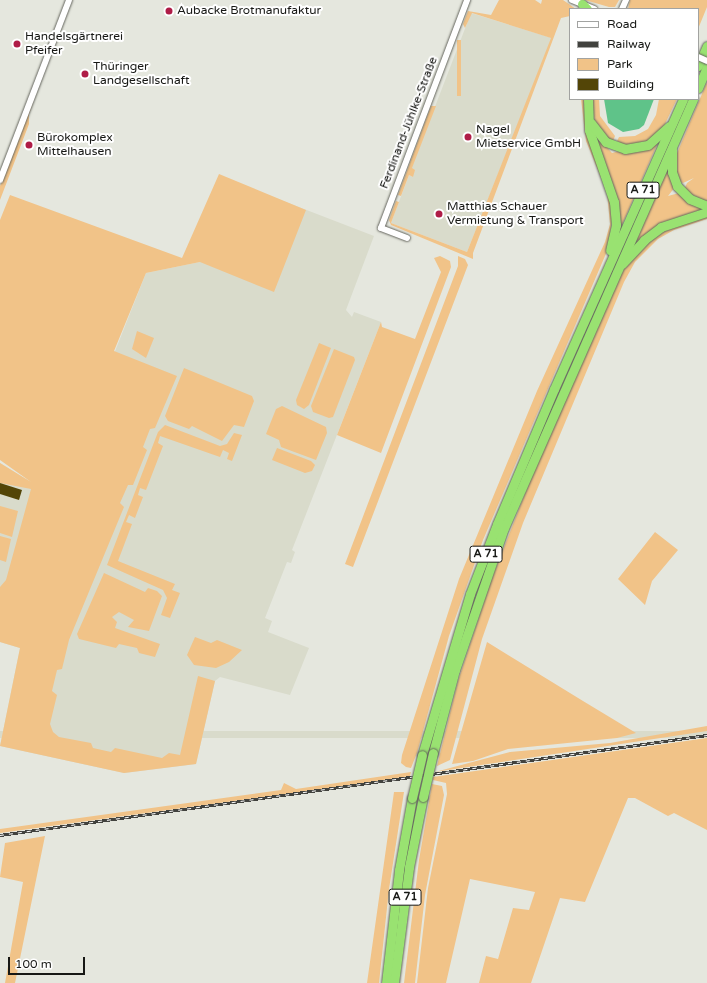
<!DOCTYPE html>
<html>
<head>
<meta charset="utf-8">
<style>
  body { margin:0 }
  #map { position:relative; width:707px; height:983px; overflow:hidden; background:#e5e7de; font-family:"Varela Round",sans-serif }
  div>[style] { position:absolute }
  .built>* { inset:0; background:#d9dbcb; transform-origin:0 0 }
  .green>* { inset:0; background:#f1c388; transform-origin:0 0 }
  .water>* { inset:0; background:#5fc389 }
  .building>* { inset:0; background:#534507 }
  .roads { filter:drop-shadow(0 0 1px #64655d) drop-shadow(0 0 1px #64655d) }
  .minor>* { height:6px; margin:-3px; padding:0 3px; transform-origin:3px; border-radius:3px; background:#fff }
  .highway>* { height:9px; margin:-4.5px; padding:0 4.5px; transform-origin:4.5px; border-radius:4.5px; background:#99e271 }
  .rail>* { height:3px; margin-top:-1.5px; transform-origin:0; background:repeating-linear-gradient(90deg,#fff 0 4.5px,#41423e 0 9px); box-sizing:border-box; border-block:1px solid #41423e }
  .bridges { filter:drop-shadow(0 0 1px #64655d) drop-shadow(0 0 1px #64655d) }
  .minor-bridge>* { height:6px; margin:-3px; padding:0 3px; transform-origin:3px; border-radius:3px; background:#fff }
  .highway-bridge>* { height:9px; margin:-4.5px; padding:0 4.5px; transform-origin:4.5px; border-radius:4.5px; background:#99e271 }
  .dots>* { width:11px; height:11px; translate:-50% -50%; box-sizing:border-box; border:2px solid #fff; border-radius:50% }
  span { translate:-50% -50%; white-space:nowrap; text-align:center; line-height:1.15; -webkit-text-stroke:4px #fff; paint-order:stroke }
  .shield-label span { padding:1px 3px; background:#fff; border:1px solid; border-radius:3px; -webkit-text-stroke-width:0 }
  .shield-label { font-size:11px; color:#171815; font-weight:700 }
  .poi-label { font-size:12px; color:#171815 }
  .left { translate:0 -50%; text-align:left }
  .street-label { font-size:12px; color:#171815 }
  .legend { position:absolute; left:569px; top:8px; width:130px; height:92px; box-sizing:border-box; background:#fff; border:1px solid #a2a3a1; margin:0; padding:5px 7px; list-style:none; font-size:12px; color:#171815 }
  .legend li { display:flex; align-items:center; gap:8px; height:20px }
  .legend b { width:20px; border:1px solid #a2a3a1 }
  .scale { position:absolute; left:8px; top:957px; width:77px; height:18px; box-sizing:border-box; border:2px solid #171815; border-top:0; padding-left:5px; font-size:12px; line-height:14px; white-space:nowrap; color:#171815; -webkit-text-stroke:3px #fff; paint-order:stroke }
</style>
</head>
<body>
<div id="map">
  <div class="built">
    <i style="clip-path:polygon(471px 13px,552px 38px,467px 252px,391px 223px,409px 175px,413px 177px,411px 169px)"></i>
    <i style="clip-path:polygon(247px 187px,374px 236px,346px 310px,352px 317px,354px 312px,381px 322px,292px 550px,295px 552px,291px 563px,287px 562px,265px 618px,272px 621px,268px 632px,309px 648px,290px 695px,220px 677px,215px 681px,196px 764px,124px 773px,0 746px,20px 648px,0 642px,146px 273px,200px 262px)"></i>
    <i style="clip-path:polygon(0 463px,45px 491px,0 611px)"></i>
    <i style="left:707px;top:731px;width:7px;height:714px;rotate:90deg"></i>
  </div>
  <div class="green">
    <i style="clip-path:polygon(499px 0,535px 0,541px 4px,542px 0,563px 0,576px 9px,570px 9px,570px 16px,561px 18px,473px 253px,473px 259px,391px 225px,389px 220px,396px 201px,399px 202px,391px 223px,467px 252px,551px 38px,472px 13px,465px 28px,463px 24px,468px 11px,491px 15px)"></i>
    <i style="clip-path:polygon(585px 0,619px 0,615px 7px,609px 7px)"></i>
    <i style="clip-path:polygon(630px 0,707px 0,707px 7px,698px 29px,698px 9px,628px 9px)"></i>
    <i style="left:457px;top:40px;width:4px;height:56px"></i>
    <i style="clip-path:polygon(40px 82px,29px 114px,29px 124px,0 200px,0 186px)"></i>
    <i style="clip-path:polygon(707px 82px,707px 203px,684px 190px,687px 183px,694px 178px,683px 183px,678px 181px,675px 158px)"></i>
    <i style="clip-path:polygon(581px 99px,584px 99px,613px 214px,608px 249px,483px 540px,449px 636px,417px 753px,411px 768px,406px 767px,401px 763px,402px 755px,459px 579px,537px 391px,605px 242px,610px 224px,607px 192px,586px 141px)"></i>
    <i style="clip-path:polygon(591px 99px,599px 99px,600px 116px,615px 136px,613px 141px,610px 142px,596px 128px)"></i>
    <i style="clip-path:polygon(659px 99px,677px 99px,665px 124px,651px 140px,627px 147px,617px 141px,619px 137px,635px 136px,648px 129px,656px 115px)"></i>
    <i style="clip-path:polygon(431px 106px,436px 106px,412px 168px,415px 170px,413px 177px,409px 175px,401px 196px,398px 195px)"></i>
    <i style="clip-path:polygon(594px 133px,612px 153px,659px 140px,618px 234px,617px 199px)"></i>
    <i style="clip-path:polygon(669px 166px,675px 187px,668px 196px,679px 193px,707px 209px,662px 223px,633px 246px)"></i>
    <i style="clip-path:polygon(219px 174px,306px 210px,274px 292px,200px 262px,146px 273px,114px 351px,177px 376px,155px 428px,150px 429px,143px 447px,147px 450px,133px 485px,128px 485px,120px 503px,124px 507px,69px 640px,62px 669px,57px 670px,52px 691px,57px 695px,50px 724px,53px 732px,59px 737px,91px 743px,93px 748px,111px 752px,115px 748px,162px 758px,169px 753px,180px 755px,198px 676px,215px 681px,196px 764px,124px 773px,0 746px,20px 648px,0 642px,0 587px,6px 580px,31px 489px,0 483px,0 463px,31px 482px,0 460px,0 220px,10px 195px,182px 258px)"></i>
    <i style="clip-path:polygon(707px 214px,707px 219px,674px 230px,658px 239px,635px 262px,624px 282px,523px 523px,482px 639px,450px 760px,437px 766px,458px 681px,492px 578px,541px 453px,619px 278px,633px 254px,668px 226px)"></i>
    <i style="clip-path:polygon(440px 256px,450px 261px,451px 267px,381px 453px,337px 435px,381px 322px,382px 327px,415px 339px,441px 272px,434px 258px)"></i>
    <i style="clip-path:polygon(458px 256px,465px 259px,468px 265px,353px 567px,345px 564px,458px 266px)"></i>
    <i style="clip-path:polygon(137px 331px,154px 338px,146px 358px,132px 349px)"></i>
    <i style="clip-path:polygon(319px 343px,331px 348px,309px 405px,304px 409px,297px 405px,296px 400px)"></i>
    <i style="clip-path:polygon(334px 349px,354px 357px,355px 360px,333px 417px,329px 418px,313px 412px,311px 406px)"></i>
    <i style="clip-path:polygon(184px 368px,252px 396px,254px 401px,244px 427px,234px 425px,222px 441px,192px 426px,189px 429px,168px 421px,165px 416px)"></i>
    <i style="clip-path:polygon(282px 406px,326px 427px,327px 433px,316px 460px,281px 447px,279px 440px,266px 434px,276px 409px)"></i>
    <i style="clip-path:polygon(165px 425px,220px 446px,227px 444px,234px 433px,242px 435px,232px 461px,227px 459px,229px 453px,223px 450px,220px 457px,160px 436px,158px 443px,163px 446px,146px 490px,140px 488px,138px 495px,143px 497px,135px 518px,129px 515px,126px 522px,132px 524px,118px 561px,175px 584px,172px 590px,180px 593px,170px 618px,161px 615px,167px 598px,163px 590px,107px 565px,158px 432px)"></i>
    <i style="clip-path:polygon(277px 448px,311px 461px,315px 465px,312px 471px,305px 473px,272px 460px)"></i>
    <i style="clip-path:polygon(0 506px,18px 511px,12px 537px,0 533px)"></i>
    <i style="clip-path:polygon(655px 532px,678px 550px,652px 581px,645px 605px,618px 579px)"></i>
    <i style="clip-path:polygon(0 536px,11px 539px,6px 562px,0 560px)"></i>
    <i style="clip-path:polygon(104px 573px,145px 592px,148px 588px,157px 591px,162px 596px,149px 631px,128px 627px,134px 620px,119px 612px,112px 617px,117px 622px,115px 628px,160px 644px,155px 657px,139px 653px,137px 648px,119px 644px,116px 648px,79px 639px,77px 634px)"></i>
    <i style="clip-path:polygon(195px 637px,211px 643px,217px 640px,242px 650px,229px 662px,216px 668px,194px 665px,187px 655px)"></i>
    <i style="clip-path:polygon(487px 642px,583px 701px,636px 733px,617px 738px,508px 749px,473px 761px,452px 764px)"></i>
    <i style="clip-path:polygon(707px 726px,707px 731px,435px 772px,510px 752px,610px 743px)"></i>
    <i style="clip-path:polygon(707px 738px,707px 830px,674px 813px,668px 816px,635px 798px,628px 798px,585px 902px,560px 898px,531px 983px,479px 983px,486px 956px,498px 959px,513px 908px,529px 910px,535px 892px,470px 879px,446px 983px,417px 983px,428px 888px,447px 794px,446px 783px,433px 780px,433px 777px)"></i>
    <i style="clip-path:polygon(411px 772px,410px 776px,344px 786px,0 833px,0 829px,281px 790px,284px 783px,296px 789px)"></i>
    <i style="clip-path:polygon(432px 784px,442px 786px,444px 795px,425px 895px,415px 983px,404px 983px,419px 860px)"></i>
    <i style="clip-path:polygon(394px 792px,404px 792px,389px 889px,379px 983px,367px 983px)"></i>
    <i style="clip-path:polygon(45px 836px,15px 983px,5px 983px,23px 882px,0 877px,5px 843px)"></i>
  </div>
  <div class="water">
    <i style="clip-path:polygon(604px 99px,654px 99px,644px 125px,639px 129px,623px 132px,608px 123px)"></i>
  </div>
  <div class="building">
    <i style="clip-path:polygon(0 483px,22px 490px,19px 500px,0 494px)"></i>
  </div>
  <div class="roads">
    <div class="minor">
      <i style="left:572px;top:0;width:24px;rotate:22deg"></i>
      <i style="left:622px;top:9px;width:10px;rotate:-66deg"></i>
      <i style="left:0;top:180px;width:193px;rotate:-69deg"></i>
      <i style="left:407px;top:238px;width:28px;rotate:-159deg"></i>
      <i style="left:381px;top:228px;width:244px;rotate:-69.3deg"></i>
    </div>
    <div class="highway">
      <i style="left:582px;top:4px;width:7px;rotate:45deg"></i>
      <i style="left:698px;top:66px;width:22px;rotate:-66deg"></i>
      <i style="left:698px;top:88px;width:23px;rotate:-67deg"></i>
      <i style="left:588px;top:99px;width:31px;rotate:88deg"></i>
      <i style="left:589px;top:130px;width:76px;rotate:70.9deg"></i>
      <i style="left:614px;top:202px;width:23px;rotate:85deg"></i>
      <i style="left:616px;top:225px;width:26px;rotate:103deg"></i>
      <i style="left:591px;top:123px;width:24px;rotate:52deg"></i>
      <i style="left:606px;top:142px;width:20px;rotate:20deg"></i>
      <i style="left:625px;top:149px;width:23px;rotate:-10deg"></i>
      <i style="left:648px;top:145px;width:28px;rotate:-42deg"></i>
      <i style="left:672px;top:149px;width:23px;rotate:90deg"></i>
      <i style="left:672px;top:172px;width:15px;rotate:70deg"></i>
      <i style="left:677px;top:186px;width:18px;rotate:45deg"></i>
      <i style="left:690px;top:199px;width:18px;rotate:22deg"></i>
      <i style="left:622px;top:264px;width:33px;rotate:-47deg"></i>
      <i style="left:644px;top:240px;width:21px;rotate:-37deg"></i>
      <i style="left:661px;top:227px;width:48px;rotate:-18.1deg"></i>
      <i style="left:433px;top:753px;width:86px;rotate:-75.2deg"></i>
      <i style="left:455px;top:670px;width:150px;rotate:-71deg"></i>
      <i style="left:504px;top:528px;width:469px;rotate:-66.2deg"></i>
      <i style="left:422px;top:755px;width:168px;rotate:-73.4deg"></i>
      <i style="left:470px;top:594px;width:75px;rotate:-68.9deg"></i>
      <i style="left:497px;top:524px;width:147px;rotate:-67.1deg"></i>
      <i style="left:554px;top:389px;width:317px;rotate:-66deg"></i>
      <i style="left:386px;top:983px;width:114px;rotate:-83.4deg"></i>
      <i style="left:399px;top:870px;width:73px;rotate:-79.8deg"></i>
      <i style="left:394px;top:983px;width:117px;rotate:-82.6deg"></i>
      <i style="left:409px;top:867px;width:71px;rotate:-78.7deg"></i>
    </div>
  </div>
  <div class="rail">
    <i style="left:0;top:835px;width:714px;rotate:-8.05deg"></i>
  </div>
  <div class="bridges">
    <div class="minor-bridge">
      <i style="left:698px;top:57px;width:10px;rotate:24deg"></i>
    </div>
    <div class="highway-bridge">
      <i style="left:423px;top:797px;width:45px;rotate:-77.2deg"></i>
      <i style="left:412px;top:798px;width:44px;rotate:-76.9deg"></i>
    </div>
  </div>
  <div class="dots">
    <i style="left:169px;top:11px;background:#af1c47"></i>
    <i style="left:17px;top:44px;background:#af1c47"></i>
    <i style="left:85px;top:74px;background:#af1c47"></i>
    <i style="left:468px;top:137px;background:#af1c47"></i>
    <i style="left:29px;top:145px;background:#af1c47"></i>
    <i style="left:439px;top:214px;background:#af1c47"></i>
  </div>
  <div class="shield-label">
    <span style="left:643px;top:190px">A 71</span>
    <span style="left:486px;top:554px">A 71</span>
    <span style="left:405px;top:897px">A 71</span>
  </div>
  <div class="poi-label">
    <span class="left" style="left:177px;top:11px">Aubacke Brotmanufaktur</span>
    <span class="left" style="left:25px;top:44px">Handelsgärtnerei<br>Pfeifer</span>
    <span class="left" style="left:93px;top:74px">Thüringer<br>Landgesellschaft</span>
    <span class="left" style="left:476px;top:137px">Nagel<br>Mietservice GmbH</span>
    <span class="left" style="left:37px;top:145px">Bürokomplex<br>Mittelhausen</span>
    <span class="left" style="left:447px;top:214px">Matthias Schauer<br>Vermietung &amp; Transport</span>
  </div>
  <div class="street-label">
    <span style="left:409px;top:123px;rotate:-69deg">Ferdinand-Jühlke-Straße</span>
  </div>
  <ul class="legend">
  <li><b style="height:5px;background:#fff"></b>Road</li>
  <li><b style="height:5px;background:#41423e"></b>Railway</li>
  <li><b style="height:11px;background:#f1c388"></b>Park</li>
  <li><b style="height:11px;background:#534507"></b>Building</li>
  </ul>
  <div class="scale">100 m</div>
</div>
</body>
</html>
